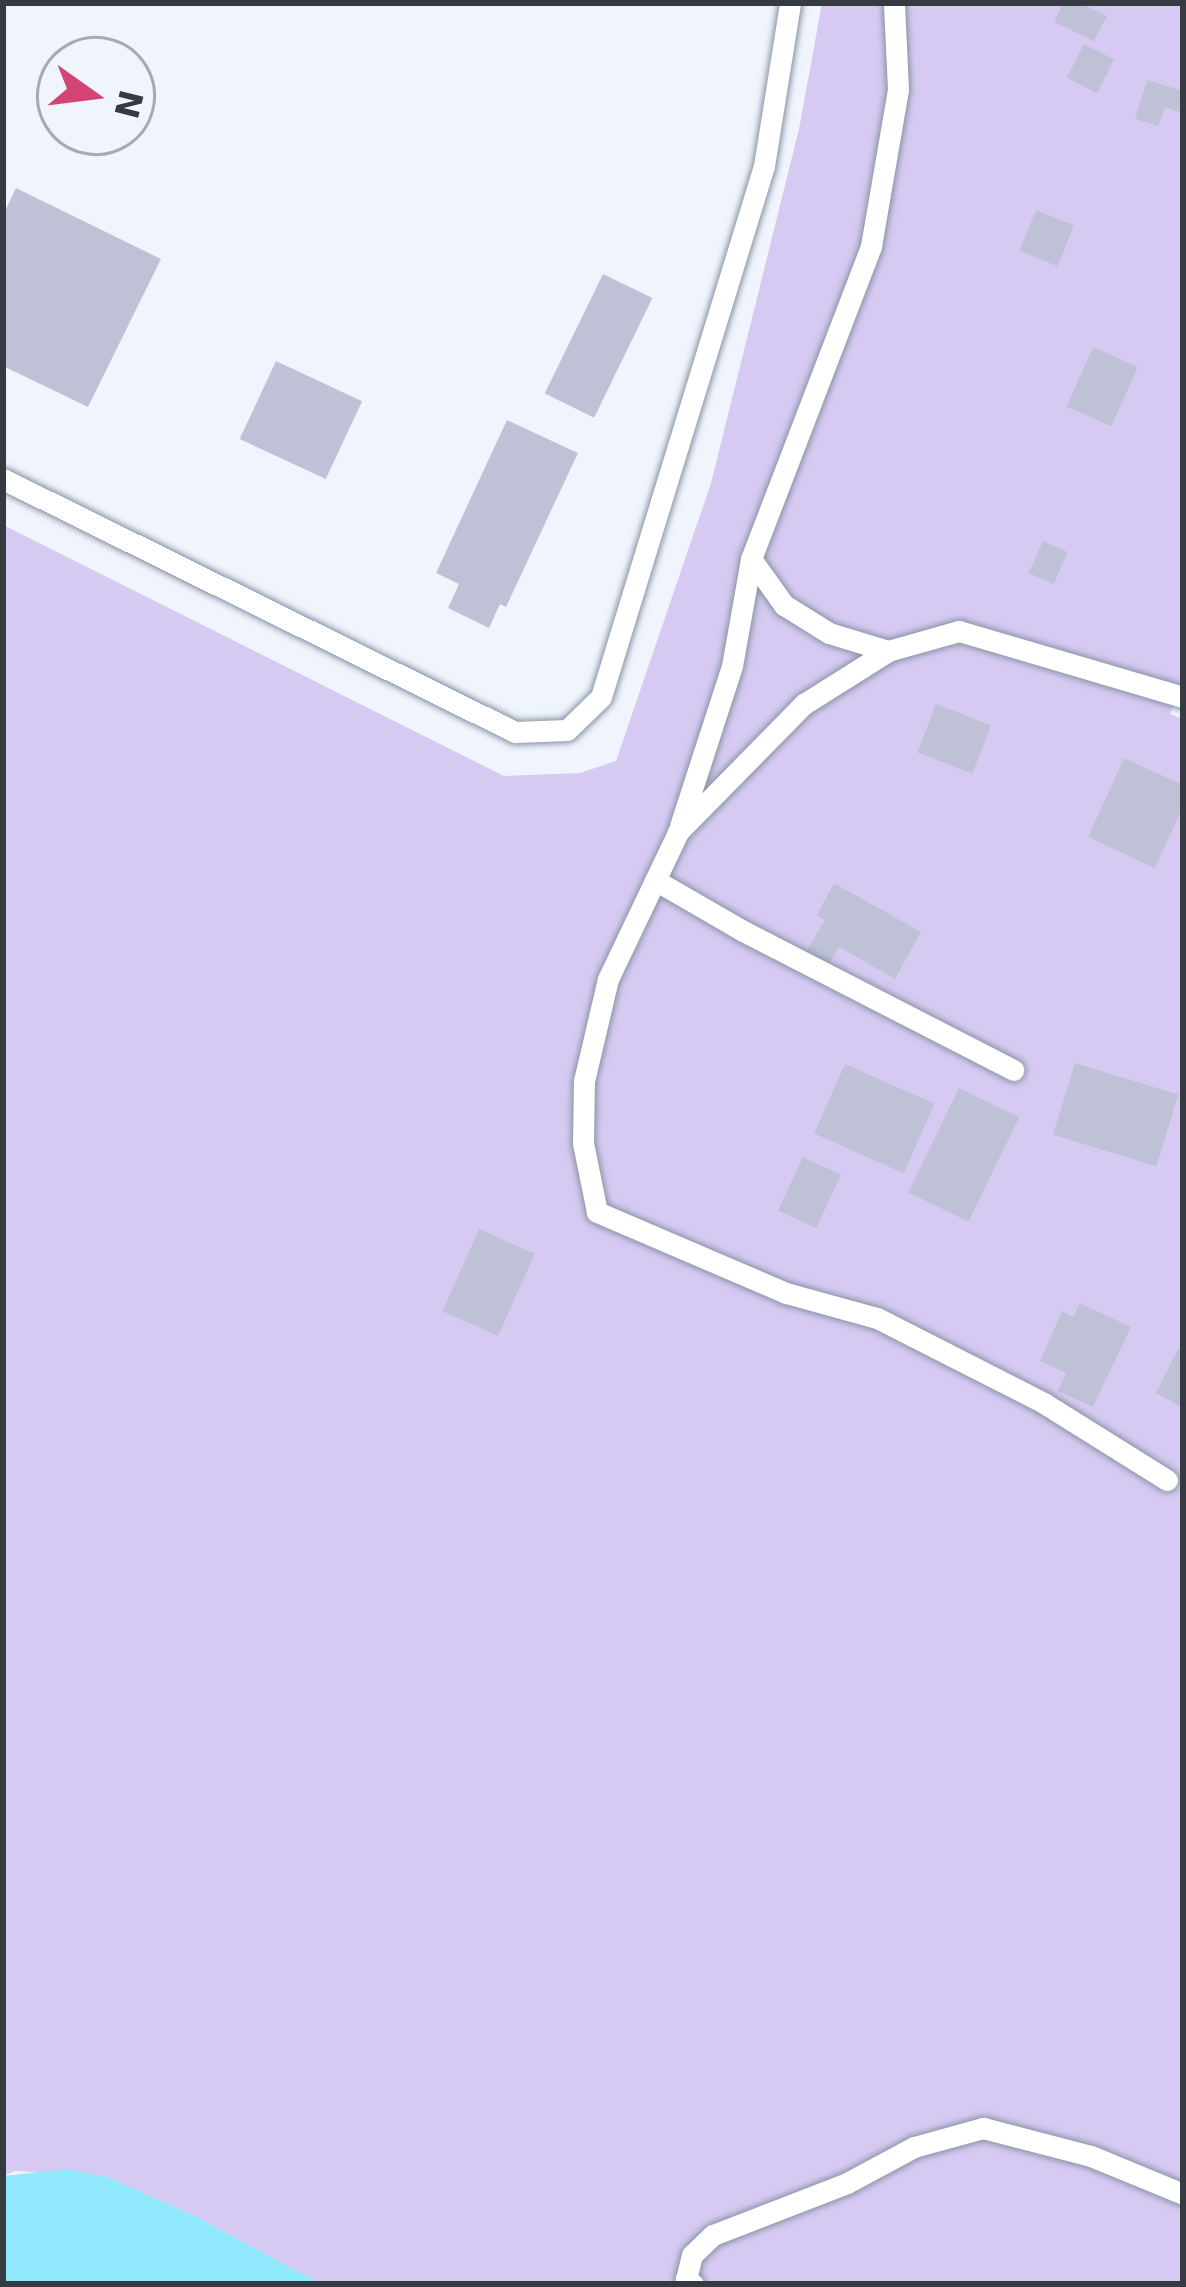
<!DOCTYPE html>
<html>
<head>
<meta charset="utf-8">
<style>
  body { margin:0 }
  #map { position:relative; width:1186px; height:2287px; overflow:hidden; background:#f0f5fd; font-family:"DejaVu Sans",sans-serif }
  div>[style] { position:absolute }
  .green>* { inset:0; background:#d7caf2 }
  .water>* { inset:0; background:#90e8fc }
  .building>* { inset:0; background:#bfc2d7; transform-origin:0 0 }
  .roads { filter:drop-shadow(0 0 3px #8995a7) drop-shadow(0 0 3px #8995a7) }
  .lane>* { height:21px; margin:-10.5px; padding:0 10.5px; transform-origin:10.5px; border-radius:10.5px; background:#fff }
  span { translate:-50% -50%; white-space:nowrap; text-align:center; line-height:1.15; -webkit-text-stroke:9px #f0f5fd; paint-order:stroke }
  .frame { position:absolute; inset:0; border:6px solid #363b42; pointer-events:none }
  .north { position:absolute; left:36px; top:36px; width:120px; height:120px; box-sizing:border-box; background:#f0f5fd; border:3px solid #a6abb2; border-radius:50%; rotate:104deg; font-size:33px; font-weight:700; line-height:48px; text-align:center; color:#363b42 }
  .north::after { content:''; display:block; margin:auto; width:42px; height:54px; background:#d14474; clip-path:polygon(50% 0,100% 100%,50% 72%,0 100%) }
</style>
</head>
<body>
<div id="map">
  <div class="green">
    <i style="clip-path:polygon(822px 3px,1183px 3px,1183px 684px,1170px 714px,1183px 719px,1183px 2284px,321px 2284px,197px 2217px,107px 2177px,15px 2171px,3px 2176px,3px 525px,504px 776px,580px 773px,616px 761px,711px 483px,799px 129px)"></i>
  </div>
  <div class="water">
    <i style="clip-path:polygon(66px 2169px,107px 2177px,197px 2217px,321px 2284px,3px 2284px,3px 2176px)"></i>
  </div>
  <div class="building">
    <i style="clip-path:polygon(1063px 3px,1080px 3px,1107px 16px,1094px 41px,1054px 22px)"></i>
    <i style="left:1084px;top:44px;width:34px;height:38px;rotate:27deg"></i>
    <i style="clip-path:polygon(1147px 80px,1183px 91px,1183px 113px,1165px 107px,1158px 126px,1135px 119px)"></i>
    <i style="clip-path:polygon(16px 188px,161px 259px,88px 407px,3px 366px,3px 215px)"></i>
    <i style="left:1036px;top:210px;width:41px;height:44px;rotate:22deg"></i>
    <i style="left:603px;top:274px;width:55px;height:133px;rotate:26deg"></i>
    <i style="left:1093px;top:347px;width:49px;height:65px;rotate:24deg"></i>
    <i style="left:276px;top:361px;width:95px;height:86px;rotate:25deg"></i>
    <i style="clip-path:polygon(507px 420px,578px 453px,506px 607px,500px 604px,489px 628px,448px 608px,459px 584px,436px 573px)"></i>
    <i style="left:1043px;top:541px;width:27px;height:35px;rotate:24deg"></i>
    <i style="left:936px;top:704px;width:59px;height:52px;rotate:21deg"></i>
    <i style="clip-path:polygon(1124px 758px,1183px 785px,1183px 807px,1155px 868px,1088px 837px)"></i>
    <i style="clip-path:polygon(834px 883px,921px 932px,895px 979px,839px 947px,829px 965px,806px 952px,825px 920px,817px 915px)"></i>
    <i style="left:1075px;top:1063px;width:108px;height:75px;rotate:17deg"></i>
    <i style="left:845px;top:1064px;width:98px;height:76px;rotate:24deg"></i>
    <i style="left:959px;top:1088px;width:67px;height:116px;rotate:26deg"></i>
    <i style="left:803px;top:1157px;width:42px;height:59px;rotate:25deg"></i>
    <i style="left:479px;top:1229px;width:61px;height:90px;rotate:24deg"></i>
    <i style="clip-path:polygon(1080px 1303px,1131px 1327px,1093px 1407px,1058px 1391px,1066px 1373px,1040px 1361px,1062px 1311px,1073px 1317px)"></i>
    <i style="clip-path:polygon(1178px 1349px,1183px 1351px,1183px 1408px,1156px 1393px)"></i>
  </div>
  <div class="roads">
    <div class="lane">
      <i style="left:3px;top:479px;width:571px;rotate:26.3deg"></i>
      <i style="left:515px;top:732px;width:52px;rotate:-2.2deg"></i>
      <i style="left:567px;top:730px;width:47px;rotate:-44.1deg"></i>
      <i style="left:601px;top:697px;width:555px;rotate:-72.94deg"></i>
      <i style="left:764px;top:166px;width:165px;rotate:-80.9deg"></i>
      <i style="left:751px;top:559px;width:57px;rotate:54.3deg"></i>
      <i style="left:784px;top:605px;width:53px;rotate:31.9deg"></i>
      <i style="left:829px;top:633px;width:62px;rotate:17deg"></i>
      <i style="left:680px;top:826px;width:168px;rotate:-72deg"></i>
      <i style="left:732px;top:666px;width:109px;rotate:-79.9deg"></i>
      <i style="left:751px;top:559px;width:335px;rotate:-69deg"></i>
      <i style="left:871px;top:246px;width:159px;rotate:-80.2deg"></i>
      <i style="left:898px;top:89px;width:86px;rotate:-92.7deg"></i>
      <i style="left:655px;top:880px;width:102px;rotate:30.1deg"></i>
      <i style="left:743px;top:931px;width:304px;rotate:27.2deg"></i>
      <i style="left:1167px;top:1480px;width:145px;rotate:-148deg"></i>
      <i style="left:1044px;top:1403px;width:187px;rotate:-153deg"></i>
      <i style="left:877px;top:1318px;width:94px;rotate:-164.6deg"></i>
      <i style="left:786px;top:1293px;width:206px;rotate:-156.8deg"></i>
      <i style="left:597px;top:1212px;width:70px;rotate:-101.5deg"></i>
      <i style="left:583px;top:1143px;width:62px;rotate:-89.1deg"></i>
      <i style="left:584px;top:1081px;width:105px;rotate:-76.8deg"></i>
      <i style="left:608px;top:979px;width:163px;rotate:-64.5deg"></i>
      <i style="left:678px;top:832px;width:180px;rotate:-45.5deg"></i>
      <i style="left:804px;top:704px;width:99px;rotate:-32.2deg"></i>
      <i style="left:888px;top:651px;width:74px;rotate:-15.7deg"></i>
      <i style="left:959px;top:631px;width:234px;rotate:16.4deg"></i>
      <i style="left:693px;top:2284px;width:9px;rotate:-144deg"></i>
      <i style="left:686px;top:2279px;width:25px;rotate:-76deg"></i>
      <i style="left:692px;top:2255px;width:29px;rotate:-44deg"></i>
      <i style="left:713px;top:2235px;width:144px;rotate:-21.2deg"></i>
      <i style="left:847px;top:2183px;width:76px;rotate:-28.2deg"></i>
      <i style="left:914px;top:2147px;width:72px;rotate:-15.4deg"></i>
      <i style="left:983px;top:2128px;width:112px;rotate:14.5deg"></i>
      <i style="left:1091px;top:2156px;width:100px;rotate:22.4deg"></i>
    </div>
  </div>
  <div class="frame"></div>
  <div class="north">N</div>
</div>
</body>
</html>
